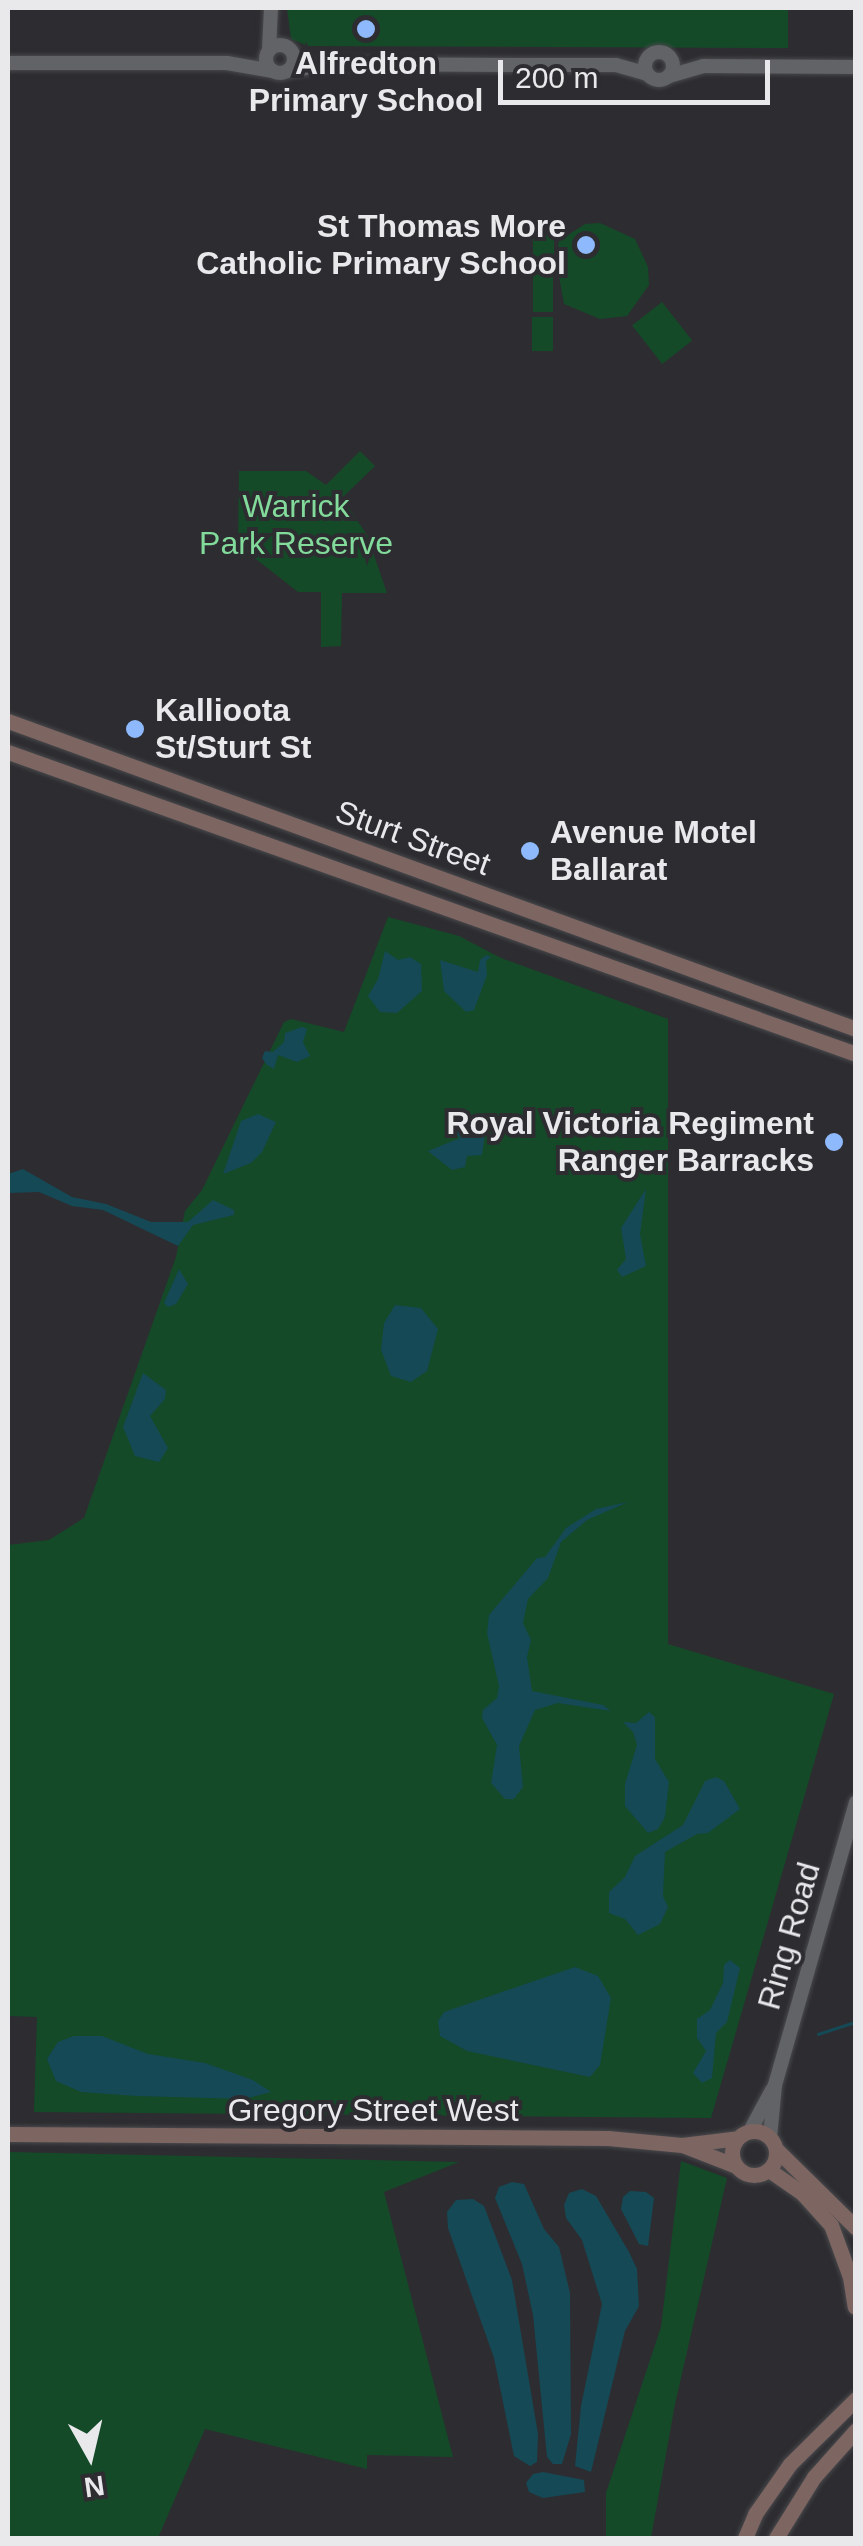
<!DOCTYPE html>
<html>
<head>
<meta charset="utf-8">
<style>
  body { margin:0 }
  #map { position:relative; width:863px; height:2546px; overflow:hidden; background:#2d2d31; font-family:Arial,sans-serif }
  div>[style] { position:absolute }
  .green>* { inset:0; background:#144a28; transform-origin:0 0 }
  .water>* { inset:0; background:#154955 }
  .stream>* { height:2.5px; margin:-1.25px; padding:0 1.25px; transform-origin:1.25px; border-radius:1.25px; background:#154955 }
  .roads { filter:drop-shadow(0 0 2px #48494c) drop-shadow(0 0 2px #48494c) }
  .tertiary>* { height:14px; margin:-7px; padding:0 7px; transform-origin:7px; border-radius:7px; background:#626367 }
  .tertiary>.ring { margin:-7px; padding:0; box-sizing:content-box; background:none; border:14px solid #626367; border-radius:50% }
  .secondary>* { height:15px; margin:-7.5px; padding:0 7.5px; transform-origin:7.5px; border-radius:7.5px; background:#7d6562 }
  .secondary>.ring { margin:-7.5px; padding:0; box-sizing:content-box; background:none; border:15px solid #7d6562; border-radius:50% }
  .dots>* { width:28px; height:28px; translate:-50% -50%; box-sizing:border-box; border:5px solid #2d2d31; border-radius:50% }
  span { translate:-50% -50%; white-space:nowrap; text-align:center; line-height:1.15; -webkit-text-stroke:8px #2d2d31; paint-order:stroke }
  .poi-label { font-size:32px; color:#e9e9ec; font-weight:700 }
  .right { translate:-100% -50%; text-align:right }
  .left { translate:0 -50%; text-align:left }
  .park-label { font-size:32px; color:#82db9b }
  .street-label { font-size:32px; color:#e9e9ec }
  .frame { position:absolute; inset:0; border:10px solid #e9e9ec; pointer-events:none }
  .north { position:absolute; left:40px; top:2406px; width:100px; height:100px; -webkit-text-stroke:8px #2d2d31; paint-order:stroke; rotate:172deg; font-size:28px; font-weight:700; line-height:40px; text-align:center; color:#e9e9ec }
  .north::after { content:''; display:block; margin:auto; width:35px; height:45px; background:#e9e9ec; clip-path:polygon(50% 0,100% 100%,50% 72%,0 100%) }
  .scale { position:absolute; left:498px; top:60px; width:272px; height:45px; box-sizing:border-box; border:5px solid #e9e9ec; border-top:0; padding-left:12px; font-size:30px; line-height:35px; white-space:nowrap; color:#e9e9ec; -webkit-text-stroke:8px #2d2d31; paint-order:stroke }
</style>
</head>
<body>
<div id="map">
  <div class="green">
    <i style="clip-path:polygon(287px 8px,788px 8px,788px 48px,308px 46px,291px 39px)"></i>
    <i style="clip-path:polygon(600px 223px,635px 239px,648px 267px,649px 285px,627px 316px,600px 319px,564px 304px,556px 259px,559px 241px,585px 224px)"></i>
    <i style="left:533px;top:228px;width:21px;height:41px"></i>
    <i style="left:533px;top:274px;width:20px;height:38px"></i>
    <i style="left:662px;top:302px;width:49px;height:38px;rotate:52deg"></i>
    <i style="left:532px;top:317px;width:21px;height:34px"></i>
    <i style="clip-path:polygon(360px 451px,375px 466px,342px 498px,367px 535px,387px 593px,342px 593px,341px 646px,321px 647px,321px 592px,298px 592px,238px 545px,239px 471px,306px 471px,326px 485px)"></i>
    <i style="clip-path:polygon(388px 917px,459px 936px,501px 958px,668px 1019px,668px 1644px,834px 1694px,711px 2118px,34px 2112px,37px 2017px,8px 2016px,8px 1545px,49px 1540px,84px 1518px,176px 1257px,185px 1211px,202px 1190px,284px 1022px,291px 1019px,344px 1032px)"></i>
    <i style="clip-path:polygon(8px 2152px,459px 2162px,384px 2192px,453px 2457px,367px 2455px,367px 2469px,205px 2429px,158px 2538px,8px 2538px)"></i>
    <i style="clip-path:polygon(681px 2161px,727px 2178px,675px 2404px,651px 2538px,606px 2538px,606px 2493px,661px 2327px)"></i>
  </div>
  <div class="water">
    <i style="clip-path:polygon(385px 951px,398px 960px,410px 957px,421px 964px,422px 991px,397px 1013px,380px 1012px,368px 996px,378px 979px)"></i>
    <i style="clip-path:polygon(486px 955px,491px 957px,486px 961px,487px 975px,474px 1010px,466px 1012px,444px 991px,440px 960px,478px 972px,480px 960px)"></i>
    <i style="clip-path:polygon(302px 1027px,307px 1029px,303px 1042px,310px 1056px,297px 1062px,278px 1055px,274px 1069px,267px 1065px,262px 1058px,265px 1051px,273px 1052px,284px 1042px,285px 1033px)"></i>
    <i style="clip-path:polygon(258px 1114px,276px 1122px,262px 1152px,251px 1163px,223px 1174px,241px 1121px)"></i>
    <i style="clip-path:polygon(451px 1119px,479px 1124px,485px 1134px,482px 1155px,467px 1156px,465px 1167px,452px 1170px,428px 1151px,460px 1138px,449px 1126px)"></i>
    <i style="clip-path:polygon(23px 1169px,72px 1197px,106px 1204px,151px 1222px,188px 1222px,213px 1200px,234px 1210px,234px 1215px,193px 1225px,178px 1246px,103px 1210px,72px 1206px,39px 1192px,8px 1193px,8px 1174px)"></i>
    <i style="clip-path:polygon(646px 1189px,640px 1234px,646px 1266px,622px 1277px,617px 1270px,626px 1259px,621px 1228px)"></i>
    <i style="clip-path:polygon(179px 1269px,188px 1284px,176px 1304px,168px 1307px,164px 1303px)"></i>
    <i style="clip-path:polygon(395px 1305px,421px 1308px,438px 1329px,427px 1371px,411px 1382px,391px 1376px,381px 1350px,384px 1323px)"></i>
    <i style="clip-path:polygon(143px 1373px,166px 1390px,165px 1399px,150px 1416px,168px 1448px,159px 1462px,135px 1456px,123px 1427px)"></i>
    <i style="clip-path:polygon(628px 1502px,587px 1520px,561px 1542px,548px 1578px,528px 1599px,523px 1623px,531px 1640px,527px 1657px,532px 1691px,603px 1705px,611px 1711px,558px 1703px,535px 1710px,519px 1746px,523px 1787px,514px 1799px,505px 1799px,491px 1783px,497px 1745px,482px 1718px,483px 1710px,497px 1698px,499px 1686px,487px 1633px,489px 1615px,537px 1558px,545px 1557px,566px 1528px,596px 1509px)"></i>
    <i style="clip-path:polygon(649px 1712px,655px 1717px,655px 1759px,669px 1782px,665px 1817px,658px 1829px,648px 1833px,625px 1806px,625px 1784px,637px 1745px,633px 1732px,623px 1722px,636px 1723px)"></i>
    <i style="clip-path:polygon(716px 1777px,724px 1781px,740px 1809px,708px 1833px,697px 1834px,665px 1852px,663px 1896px,668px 1907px,660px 1924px,638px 1935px,625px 1919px,609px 1913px,609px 1892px,625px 1877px,635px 1856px,683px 1825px,705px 1781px)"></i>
    <i style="clip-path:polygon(730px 1960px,740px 1968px,727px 2022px,716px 2033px,712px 2078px,702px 2083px,693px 2073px,706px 2051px,697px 2038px,697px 2019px,710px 2010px,723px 1983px,724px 1965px)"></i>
    <i style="clip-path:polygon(575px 1967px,598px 1976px,611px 1998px,600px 2065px,590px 2077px,467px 2051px,440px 2036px,438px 2021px,444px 2012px)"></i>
    <i style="clip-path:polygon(102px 2036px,148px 2054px,205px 2063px,253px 2080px,271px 2092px,244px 2099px,137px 2096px,81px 2092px,56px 2081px,47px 2059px,58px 2042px,74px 2036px)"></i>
    <i style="clip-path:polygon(512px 2182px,524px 2184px,544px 2229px,559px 2247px,570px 2293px,571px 2434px,562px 2464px,553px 2464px,547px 2457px,533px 2315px,522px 2264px,495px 2198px,499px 2187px)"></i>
    <i style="clip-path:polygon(582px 2189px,596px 2196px,629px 2252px,637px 2269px,639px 2306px,625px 2331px,591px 2472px,575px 2466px,581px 2406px,602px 2304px,582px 2240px,566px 2218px,564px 2205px,569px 2193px)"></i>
    <i style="clip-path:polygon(630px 2191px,646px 2192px,654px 2198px,648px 2246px,639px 2244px,621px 2209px,623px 2197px)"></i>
    <i style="clip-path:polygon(473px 2199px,484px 2206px,512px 2280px,538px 2434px,537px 2462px,530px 2466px,514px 2456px,494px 2358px,448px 2228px,447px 2212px,456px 2200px)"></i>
    <i style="clip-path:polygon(543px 2472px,584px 2480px,585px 2492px,543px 2498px,529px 2492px,526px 2483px,533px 2474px)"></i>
  </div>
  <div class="stream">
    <i style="left:818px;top:2034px;width:40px;rotate:-18deg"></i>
  </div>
  <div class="roads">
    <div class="tertiary">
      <i class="ring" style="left:266px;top:45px;width:14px;height:14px"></i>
      <i style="left:269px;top:50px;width:42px;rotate:-87.3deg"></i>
      <i class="ring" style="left:645px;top:52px;width:14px;height:14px"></i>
      <i style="left:8px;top:63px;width:219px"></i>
      <i style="left:227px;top:63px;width:47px;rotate:9.9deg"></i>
      <i style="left:287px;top:71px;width:45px;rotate:-9deg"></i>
      <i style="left:331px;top:64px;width:198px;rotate:0.3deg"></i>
      <i style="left:529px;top:65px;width:87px"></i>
      <i style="left:616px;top:65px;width:33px;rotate:16deg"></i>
      <i style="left:669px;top:76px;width:35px;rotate:-16deg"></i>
      <i style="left:703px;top:66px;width:153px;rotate:0.4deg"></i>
      <i style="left:750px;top:2131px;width:47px;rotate:-61.8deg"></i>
      <i style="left:770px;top:2137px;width:52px;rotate:-84.5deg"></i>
      <i style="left:775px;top:2085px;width:294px;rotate:-74deg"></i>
    </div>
    <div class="secondary">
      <i style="left:8px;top:721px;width:902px;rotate:19.96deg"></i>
      <i style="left:8px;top:752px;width:900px;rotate:19.6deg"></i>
      <i class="ring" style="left:732px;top:2131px;width:29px;height:29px"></i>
      <i style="left:8px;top:2134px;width:600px;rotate:0.38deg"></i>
      <i style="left:608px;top:2138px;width:74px;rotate:5.4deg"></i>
      <i style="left:682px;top:2145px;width:56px;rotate:-7.1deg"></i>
      <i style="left:685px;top:2146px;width:55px;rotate:21.4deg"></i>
      <i style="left:777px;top:2150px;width:111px;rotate:44.6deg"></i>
      <i style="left:769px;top:2170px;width:40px;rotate:34.9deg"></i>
      <i style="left:802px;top:2193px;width:43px;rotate:47.8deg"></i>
      <i style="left:831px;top:2225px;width:55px;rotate:69.9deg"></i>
      <i style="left:850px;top:2277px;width:30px;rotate:81deg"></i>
      <i style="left:745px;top:2538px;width:26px;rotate:-67deg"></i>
      <i style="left:755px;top:2514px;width:61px;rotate:-55deg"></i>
      <i style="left:790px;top:2464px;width:93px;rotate:-44.6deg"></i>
      <i style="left:776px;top:2538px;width:72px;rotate:-58.1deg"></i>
      <i style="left:814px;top:2477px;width:63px;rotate:-48.2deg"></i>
    </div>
  </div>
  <div class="dots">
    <i style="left:366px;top:29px;background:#8eb9fd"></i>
    <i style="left:586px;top:245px;background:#8eb9fd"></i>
    <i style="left:135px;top:729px;background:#8eb9fd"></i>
    <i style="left:530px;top:851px;background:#8eb9fd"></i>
    <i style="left:834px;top:1142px;background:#8eb9fd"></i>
  </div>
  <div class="poi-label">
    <span style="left:366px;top:82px">Alfredton<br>Primary School</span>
    <span class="right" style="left:566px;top:245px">St Thomas More<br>Catholic Primary School</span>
    <span class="left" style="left:155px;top:729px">Kallioota<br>St/Sturt St</span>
    <span class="left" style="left:550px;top:851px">Avenue Motel<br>Ballarat</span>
    <span class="right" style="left:814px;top:1142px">Royal Victoria Regiment<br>Ranger Barracks</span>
  </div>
  <div class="park-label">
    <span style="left:296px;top:525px">Warrick<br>Park Reserve</span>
  </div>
  <div class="street-label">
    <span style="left:413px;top:838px;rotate:20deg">Sturt Street</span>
    <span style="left:789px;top:1936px;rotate:-74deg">Ring Road</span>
    <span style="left:373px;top:2110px">Gregory Street West</span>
  </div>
  <div class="frame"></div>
  <div class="north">N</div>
  <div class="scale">200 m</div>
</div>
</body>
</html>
